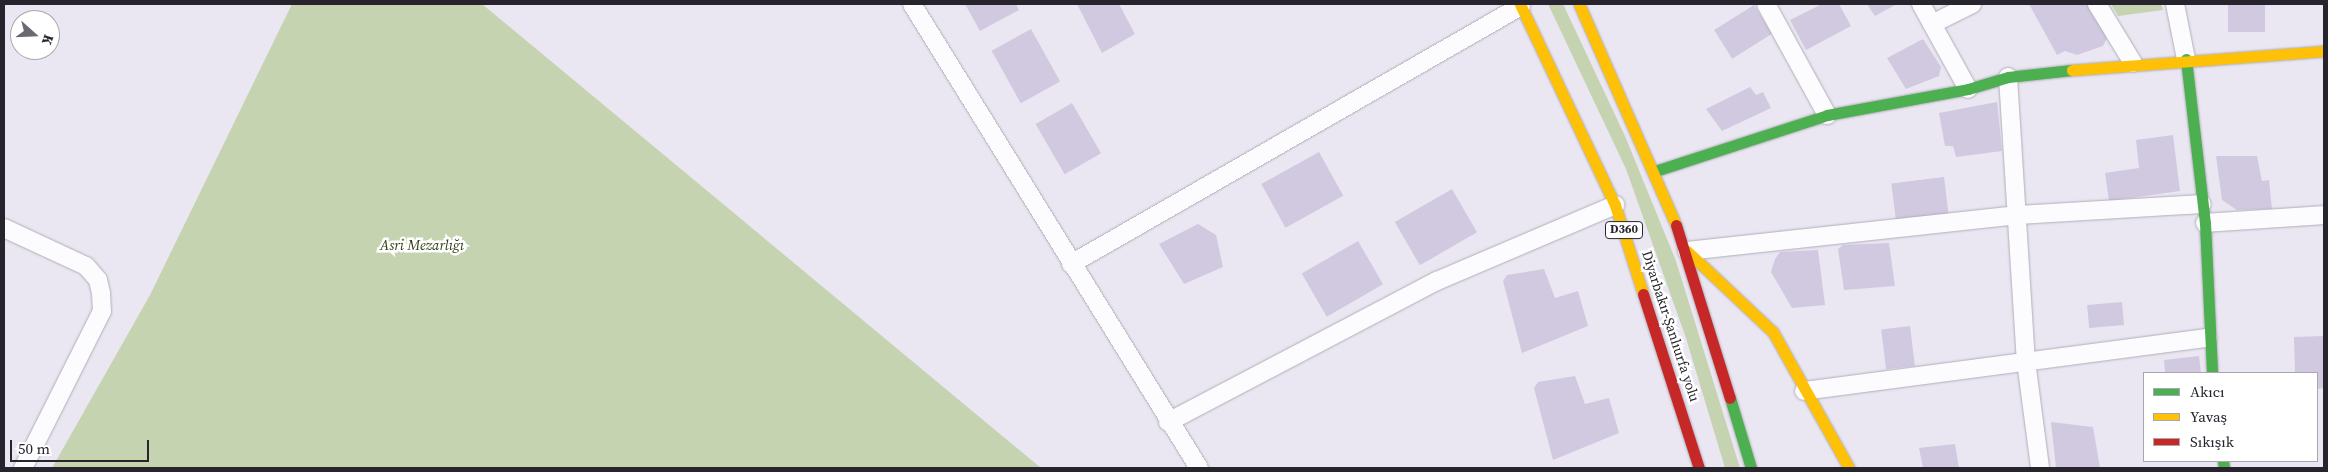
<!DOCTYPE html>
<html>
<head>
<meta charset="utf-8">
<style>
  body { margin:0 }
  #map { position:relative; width:2328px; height:472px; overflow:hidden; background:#eae7f3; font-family:"Source Serif 4",serif }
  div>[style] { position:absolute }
  .green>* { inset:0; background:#c5d3b0 }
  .building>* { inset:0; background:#d1c9df; transform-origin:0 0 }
  .roads { filter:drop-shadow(0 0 1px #b0aeb7) drop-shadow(0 0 1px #b0aeb7) }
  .street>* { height:18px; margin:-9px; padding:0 9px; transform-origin:9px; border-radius:9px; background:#fcfbfd }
  .fast>* { height:11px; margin:-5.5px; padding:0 5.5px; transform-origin:5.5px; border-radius:5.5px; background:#4caf50 }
  .slow>* { height:11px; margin:-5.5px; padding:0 5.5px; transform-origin:5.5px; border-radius:5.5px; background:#ffc107 }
  .jam>* { height:11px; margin:-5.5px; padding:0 5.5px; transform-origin:5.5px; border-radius:5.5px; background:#c62828 }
  span { translate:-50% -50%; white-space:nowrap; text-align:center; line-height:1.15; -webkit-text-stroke:5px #fff; paint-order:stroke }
  .shield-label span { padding:1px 4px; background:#fff; border:1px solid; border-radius:4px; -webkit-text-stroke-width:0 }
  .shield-label { font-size:12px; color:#27242d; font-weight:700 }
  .park-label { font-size:14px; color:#2f3d15; font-style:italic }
  .street-label { font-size:14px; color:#27242d }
  .frame { position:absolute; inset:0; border:5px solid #27242d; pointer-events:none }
  .legend { position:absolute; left:2143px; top:372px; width:175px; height:90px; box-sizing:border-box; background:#fff; border:1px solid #a9a7ab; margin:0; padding:6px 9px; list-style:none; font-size:15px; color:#27242d }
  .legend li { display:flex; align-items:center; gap:10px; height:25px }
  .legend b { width:25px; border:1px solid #a9a7ab }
  .north { position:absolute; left:10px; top:10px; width:50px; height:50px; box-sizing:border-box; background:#fff; border:1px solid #a9a7ab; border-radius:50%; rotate:110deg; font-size:14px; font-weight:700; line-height:20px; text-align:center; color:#27242d }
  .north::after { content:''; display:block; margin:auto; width:18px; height:22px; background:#6b6872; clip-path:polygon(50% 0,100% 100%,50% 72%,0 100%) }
  .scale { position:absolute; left:10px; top:440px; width:139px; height:22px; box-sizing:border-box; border:2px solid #27242d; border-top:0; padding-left:6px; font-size:15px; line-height:18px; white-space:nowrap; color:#27242d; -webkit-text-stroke:4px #fff; paint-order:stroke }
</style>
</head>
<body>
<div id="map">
  <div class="green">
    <i style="clip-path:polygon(292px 4px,482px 4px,1041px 468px,52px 468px,150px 295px)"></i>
    <i style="clip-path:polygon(1548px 4px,1563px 4px,1625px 136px,1676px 261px,1740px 468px,1725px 468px,1686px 338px,1626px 169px)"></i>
    <i style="clip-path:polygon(2111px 4px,2161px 4px,2163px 10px,2118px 16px)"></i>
  </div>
  <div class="building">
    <i style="clip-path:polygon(965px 4px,1016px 4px,1019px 10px,980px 31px)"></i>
    <i style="clip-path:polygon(1077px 4px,1119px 4px,1135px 34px,1102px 53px)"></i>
    <i style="clip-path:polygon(1822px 4px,1839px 4px,1851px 26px,1806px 50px,1790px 20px)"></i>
    <i style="clip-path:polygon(1867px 4px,1897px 4px,1875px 16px)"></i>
    <i style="clip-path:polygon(2029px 4px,2089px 4px,2107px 38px,2103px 46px,2077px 55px,2065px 51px,2057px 55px)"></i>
    <i style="left:2228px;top:4px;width:37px;height:28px"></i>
    <i style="left:1754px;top:5px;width:34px;height:47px;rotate:58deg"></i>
    <i style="left:1031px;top:29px;width:60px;height:45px;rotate:61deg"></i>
    <i style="clip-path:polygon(1923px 39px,1941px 67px,1939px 76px,1906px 89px,1887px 58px)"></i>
    <i style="clip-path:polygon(1750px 87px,1756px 95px,1763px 92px,1771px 108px,1722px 131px,1706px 109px)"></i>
    <i style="clip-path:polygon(1997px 102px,2002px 151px,1956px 157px,1953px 146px,1945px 146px,1939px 113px)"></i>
    <i style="left:1072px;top:103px;width:58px;height:42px;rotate:60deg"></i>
    <i style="clip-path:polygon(2173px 135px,2180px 191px,2109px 201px,2105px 173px,2139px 168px,2136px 140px)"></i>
    <i style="left:1319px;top:152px;width:50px;height:66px;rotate:61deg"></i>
    <i style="clip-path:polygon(2216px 156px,2257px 156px,2262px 181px,2269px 180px,2272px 209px,2237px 210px,2222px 200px)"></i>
    <i style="left:1944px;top:177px;width:38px;height:53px;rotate:83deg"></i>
    <i style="left:1452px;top:189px;width:50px;height:66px;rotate:60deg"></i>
    <i style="clip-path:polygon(1198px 224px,1216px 235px,1223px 267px,1184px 284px,1159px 244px)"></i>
    <i style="left:1358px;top:241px;width:50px;height:65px;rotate:60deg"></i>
    <i style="clip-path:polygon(1889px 243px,1895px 286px,1844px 290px,1838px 249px,1843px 245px)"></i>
    <i style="clip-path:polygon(1818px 250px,1825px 305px,1792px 308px,1771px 272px,1775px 259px,1780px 252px)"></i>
    <i style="clip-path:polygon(1544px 269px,1555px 298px,1578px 291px,1588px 326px,1522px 353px,1503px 281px,1507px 275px)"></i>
    <i style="left:2122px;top:302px;width:23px;height:35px;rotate:85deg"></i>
    <i style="left:1910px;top:326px;width:40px;height:29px;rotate:83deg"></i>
    <i style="clip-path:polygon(2324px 336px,2324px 388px,2317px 389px,2317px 373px,2295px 373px,2294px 337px)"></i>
    <i style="clip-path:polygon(2199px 356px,2201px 373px,2165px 373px,2164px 360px)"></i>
    <i style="clip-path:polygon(1575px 376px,1585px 404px,1609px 398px,1619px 433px,1553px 460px,1534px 388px,1538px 382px)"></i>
    <i style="clip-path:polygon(2051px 422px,2093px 427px,2100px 468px,2056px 468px)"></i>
    <i style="clip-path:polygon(1955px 444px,1959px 468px,1923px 468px,1919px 448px)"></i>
  </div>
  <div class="roads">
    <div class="street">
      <i style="left:912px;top:4px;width:546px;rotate:58.26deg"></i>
      <i style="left:1766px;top:4px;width:127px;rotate:61.2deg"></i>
      <i style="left:1921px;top:4px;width:97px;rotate:61.1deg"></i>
      <i style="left:2097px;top:4px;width:69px;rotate:58.6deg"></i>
      <i style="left:2175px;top:4px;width:56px;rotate:78.7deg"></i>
      <i style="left:1932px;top:24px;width:45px;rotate:-26.6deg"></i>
      <i style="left:2008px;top:77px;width:285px;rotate:86.4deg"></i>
      <i style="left:2026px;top:361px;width:108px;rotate:82.5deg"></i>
      <i style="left:2205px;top:223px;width:119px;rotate:-3.8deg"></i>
      <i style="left:4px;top:228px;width:90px;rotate:24.9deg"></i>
      <i style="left:86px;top:266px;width:18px;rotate:49deg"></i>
      <i style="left:98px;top:280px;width:13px;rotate:77deg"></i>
      <i style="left:101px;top:293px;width:18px;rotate:87deg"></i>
      <i style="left:102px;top:311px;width:176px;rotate:116.7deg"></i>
      <i style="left:1687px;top:251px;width:333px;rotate:-6.2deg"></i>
      <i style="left:2018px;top:215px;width:184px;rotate:-3.4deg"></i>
      <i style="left:1071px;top:264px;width:519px;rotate:-29.83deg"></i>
      <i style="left:1804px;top:391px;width:407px;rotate:-7.5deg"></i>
      <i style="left:1168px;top:422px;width:304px;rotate:-27.7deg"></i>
      <i style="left:1437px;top:281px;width:194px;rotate:-23.1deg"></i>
    </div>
    <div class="fast">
      <i style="left:2186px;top:59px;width:165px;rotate:83.4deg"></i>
      <i style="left:2205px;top:223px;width:150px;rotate:87.3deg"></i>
      <i style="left:1655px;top:171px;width:181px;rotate:-18deg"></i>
      <i style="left:1827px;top:115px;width:143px;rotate:-10.4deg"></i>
      <i style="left:1968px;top:89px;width:42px;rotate:-16.7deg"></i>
      <i style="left:2008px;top:77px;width:64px;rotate:-6.2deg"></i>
      <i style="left:1730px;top:398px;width:73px;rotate:73.3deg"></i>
      <i style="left:2223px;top:461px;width:7px;rotate:82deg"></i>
    </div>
    <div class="slow">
      <i style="left:1520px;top:4px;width:222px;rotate:64.7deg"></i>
      <i style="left:1615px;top:205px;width:93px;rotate:72.5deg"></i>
      <i style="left:1579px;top:4px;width:241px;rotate:66.3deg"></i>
      <i style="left:2072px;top:70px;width:253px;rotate:-4.3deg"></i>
      <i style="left:1687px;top:251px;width:118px;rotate:43.3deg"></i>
      <i style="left:1773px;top:332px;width:156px;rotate:60.8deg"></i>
    </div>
    <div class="jam">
      <i style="left:1676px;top:225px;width:181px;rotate:72.7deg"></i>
      <i style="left:1643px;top:294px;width:183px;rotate:72.2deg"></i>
    </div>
  </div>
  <div class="shield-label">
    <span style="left:1624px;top:230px">D360</span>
  </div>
  <div class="park-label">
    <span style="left:422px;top:245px">Asri Mezarlığı</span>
  </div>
  <div class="street-label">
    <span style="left:1671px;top:326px;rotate:72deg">Diyarbakır-Şanlıurfa yolu</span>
  </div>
  <div class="frame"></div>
  <ul class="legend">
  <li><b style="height:6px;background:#4caf50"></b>Akıcı</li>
  <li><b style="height:6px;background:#ffc107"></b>Yavaş</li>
  <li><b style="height:6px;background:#c62828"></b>Sıkışık</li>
  </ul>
  <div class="north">K</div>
  <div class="scale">50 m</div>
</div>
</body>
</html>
